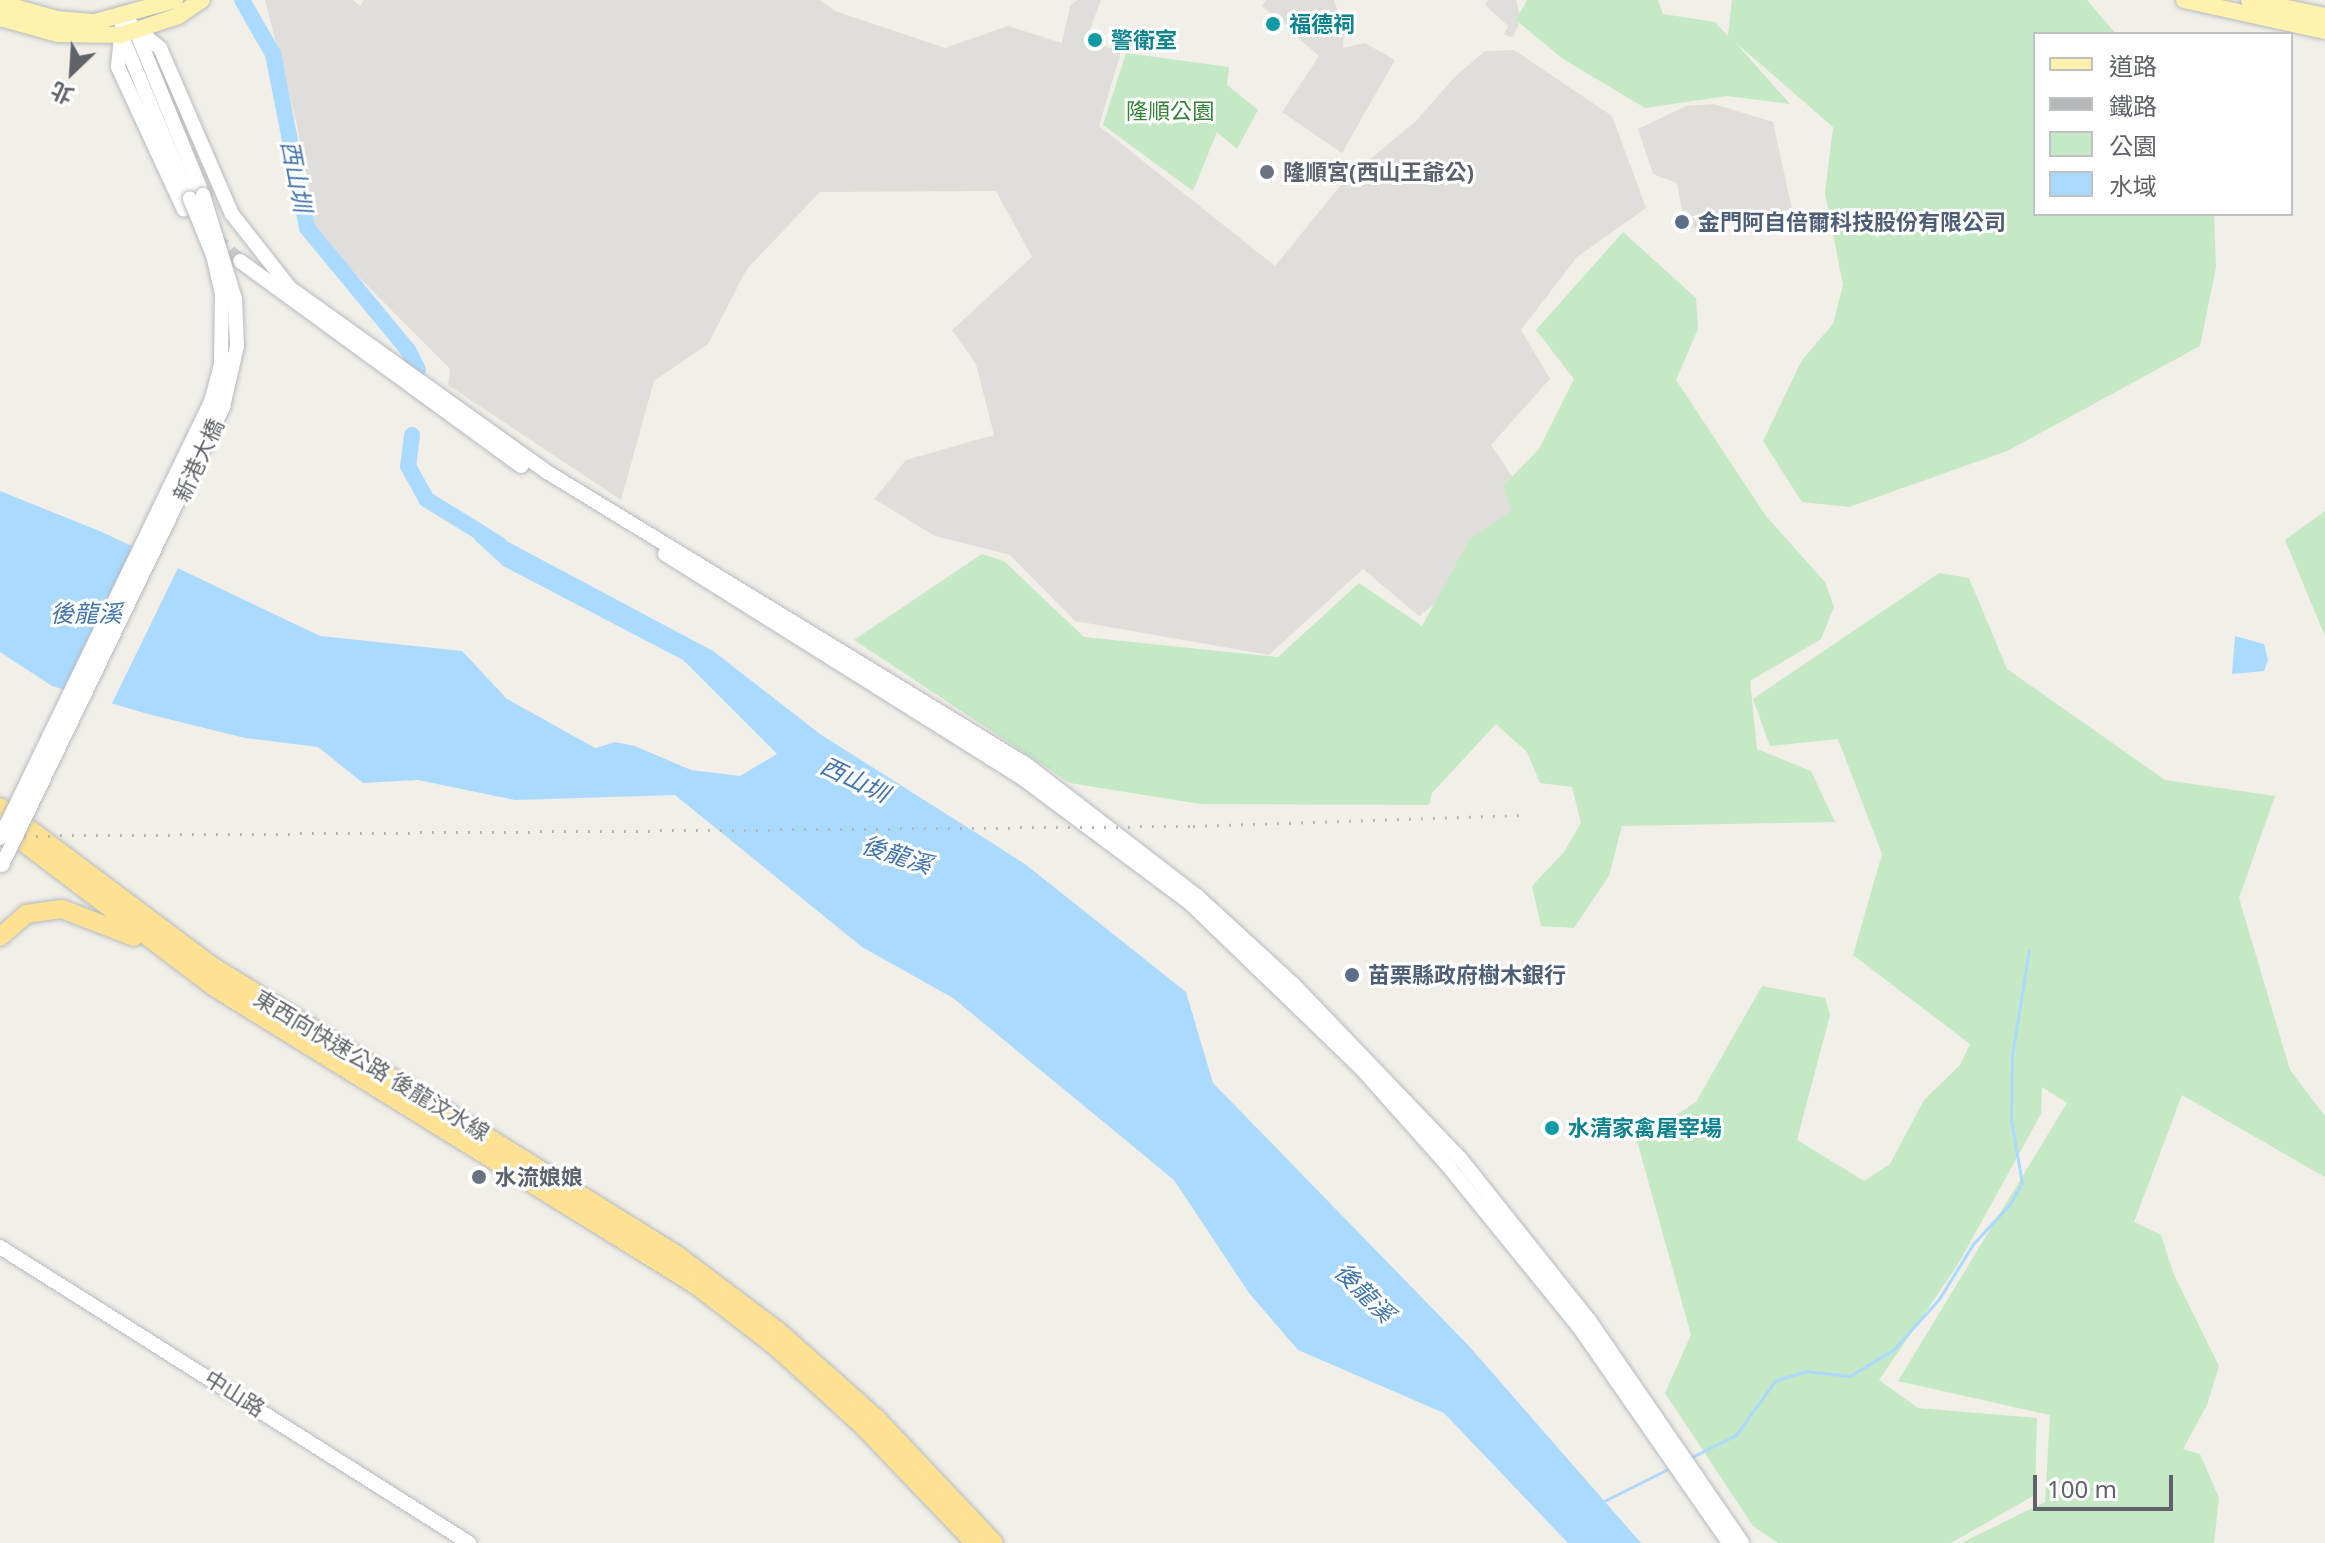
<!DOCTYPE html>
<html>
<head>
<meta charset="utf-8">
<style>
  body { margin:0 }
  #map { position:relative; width:2325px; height:1543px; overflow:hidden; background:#f1efe8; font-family:"Noto Sans","Noto Sans TC",sans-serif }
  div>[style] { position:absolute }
  .industrial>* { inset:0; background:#e0deda }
  .green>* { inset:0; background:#c5e8c5 }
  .water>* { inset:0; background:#aadaff }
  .pier>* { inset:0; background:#f1efe8; transform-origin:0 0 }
  .stream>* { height:3px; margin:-1.5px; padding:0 1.5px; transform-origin:1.5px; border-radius:1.5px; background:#aadaff }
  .river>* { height:16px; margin:-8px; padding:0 8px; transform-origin:8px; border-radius:8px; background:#aadaff }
  .secondary-tunnel>* { height:14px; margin-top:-7px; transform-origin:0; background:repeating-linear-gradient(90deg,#ccccc8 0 14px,transparent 0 21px) }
  .roads { filter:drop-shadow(0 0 2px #b6babf) drop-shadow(0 0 2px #b6babf) }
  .secondary>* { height:14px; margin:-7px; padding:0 7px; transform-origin:7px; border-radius:7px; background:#fff }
  .primary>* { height:16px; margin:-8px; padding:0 8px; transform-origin:8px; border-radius:8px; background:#fff2af }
  .highway>* { height:18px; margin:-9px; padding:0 9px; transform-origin:9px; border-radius:9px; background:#fde293 }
  .rail>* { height:3px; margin-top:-1.5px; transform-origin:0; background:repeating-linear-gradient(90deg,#b6b7b8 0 2px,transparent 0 12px) }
  .bridges { filter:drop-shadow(0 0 2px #b6babf) drop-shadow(0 0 2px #b6babf) }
  .secondary-bridge>* { height:14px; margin:-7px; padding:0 7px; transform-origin:7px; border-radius:7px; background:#fff }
  .dots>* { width:22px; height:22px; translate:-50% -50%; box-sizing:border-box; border:4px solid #fff; border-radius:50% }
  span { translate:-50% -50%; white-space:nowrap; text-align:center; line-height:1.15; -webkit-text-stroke:6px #fff; paint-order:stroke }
  .culture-label { font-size:22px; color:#0d838f; font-weight:700 }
  .left { translate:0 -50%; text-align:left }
  .park-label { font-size:22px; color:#348238 }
  .worship-label { font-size:22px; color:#5b616d; font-weight:700 }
  .service-label { font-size:22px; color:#4e5e75; font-weight:700 }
  .street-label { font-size:22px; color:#5f6368 }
  .water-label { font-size:24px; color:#4174aa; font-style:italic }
  .legend { position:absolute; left:2033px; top:32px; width:260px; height:184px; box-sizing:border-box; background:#fff; border:2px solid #bfc1c3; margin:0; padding:10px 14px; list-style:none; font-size:24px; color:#5f6368 }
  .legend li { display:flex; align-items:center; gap:16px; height:40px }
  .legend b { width:40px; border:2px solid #bfc1c3 }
  .north { position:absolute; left:32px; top:32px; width:80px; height:80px; -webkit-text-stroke:6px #fff; paint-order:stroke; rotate:205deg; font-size:22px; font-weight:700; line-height:32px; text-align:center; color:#5f6368 }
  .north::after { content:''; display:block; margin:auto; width:28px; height:36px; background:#5f6368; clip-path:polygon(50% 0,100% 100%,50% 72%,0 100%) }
  .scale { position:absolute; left:2033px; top:1475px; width:140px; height:36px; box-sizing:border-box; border:4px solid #5f6368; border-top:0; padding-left:10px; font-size:24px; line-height:28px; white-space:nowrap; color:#5f6368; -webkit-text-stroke:6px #fff; paint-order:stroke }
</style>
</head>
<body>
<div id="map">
  <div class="industrial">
    <i style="clip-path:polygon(265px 0,353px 0,360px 6px,364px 0,820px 0,835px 11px,945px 48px,1008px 26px,1062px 43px,1070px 6px,1077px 0,1101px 0,1089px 32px,1106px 37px,1104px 46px,1121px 52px,1099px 126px,1275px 266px,1345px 180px,1415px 122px,1455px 77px,1485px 51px,1514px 50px,1612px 116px,1646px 208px,1577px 257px,1521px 330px,1550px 379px,1491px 445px,1543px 522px,1419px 616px,1363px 569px,1269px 655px,1075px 621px,1010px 555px,935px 536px,874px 499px,906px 460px,994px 435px,976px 364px,952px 330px,1032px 257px,996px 191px,820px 192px,747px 269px,708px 344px,654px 381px,621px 500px,448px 385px,450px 369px,327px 245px,313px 223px,297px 125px)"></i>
    <i style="clip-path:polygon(1266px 0,1334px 0,1344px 29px,1343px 48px,1365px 43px,1395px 60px,1342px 153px,1282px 112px,1319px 56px,1262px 6px)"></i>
    <i style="clip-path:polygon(1488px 0,1516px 0,1521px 19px,1513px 37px,1504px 35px,1508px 26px,1485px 5px)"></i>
    <i style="clip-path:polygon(1714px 104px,1773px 122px,1792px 209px,1686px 230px,1677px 183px,1653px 174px,1638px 129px,1686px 106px)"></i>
  </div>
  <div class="green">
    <i style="clip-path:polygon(1527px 0,1658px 0,1663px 14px,1715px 22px,1728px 36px,1732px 0,2087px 0,2116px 34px,2035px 34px,2035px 214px,2214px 214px,2216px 267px,2200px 346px,2007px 451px,1849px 507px,1802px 502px,1763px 441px,1802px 360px,1833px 324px,1843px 285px,1825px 193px,1833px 127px,1735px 42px,1790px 104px,1727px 96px,1645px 108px,1563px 59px,1516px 20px)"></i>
    <i style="clip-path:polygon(1126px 53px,1229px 67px,1227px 85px,1258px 110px,1237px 149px,1217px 132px,1193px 191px,1103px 125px)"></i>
    <i style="clip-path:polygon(1623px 232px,1696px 298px,1698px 329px,1676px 380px,1766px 516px,1825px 582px,1834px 607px,1821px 639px,1750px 681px,1757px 749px,1811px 771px,1835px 822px,1622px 826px,1609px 876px,1574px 928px,1541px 926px,1532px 886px,1564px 852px,1581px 823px,1572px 787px,1540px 783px,1527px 752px,1496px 724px,1432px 793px,1429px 805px,1200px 804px,1070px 783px,854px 640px,982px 554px,1004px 561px,1084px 637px,1278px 657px,1359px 583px,1422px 626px,1470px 539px,1512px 511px,1503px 486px,1539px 449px,1574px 379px,1536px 330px)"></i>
    <i style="clip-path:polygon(2325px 511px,2325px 636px,2285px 540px)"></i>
    <i style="clip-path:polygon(1939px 573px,1969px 578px,2007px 669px,2165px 780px,2275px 796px,2239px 898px,2290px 1070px,2325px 1116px,2325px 1177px,2182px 1095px,2134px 1222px,2161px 1235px,2174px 1275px,2219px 1366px,2207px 1405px,2183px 1449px,2200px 1454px,2219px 1498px,2214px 1543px,1961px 1543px,2045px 1502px,2050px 1415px,1898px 1381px,2067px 1103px,2042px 1087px,2041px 1114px,1957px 1266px,1879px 1380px,1918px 1408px,2037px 1418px,2035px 1495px,1951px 1543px,1778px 1543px,1753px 1526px,1665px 1393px,1691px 1335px,1637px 1141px,1696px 1102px,1762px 986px,1825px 998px,1830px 1015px,1797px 1140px,1864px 1181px,1890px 1164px,1924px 1100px,1960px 1065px,1970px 1044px,1853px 955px,1882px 854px,1838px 739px,1770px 746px,1753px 699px)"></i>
  </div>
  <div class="water">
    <i style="clip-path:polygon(0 491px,102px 532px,320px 636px,462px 651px,507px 699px,595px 748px,615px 742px,635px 746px,691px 770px,740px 776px,777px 754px,683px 660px,503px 566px,474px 539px,488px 531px,713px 651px,820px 734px,1025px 864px,1186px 992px,1213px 1083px,1469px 1346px,1641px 1543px,1568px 1543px,1444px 1413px,1298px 1350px,1249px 1293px,1174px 1180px,953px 998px,862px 947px,675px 795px,515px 800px,418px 780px,363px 783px,318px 747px,245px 738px,148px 714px,52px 686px,0 652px)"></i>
    <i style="clip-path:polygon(2235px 636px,2264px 644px,2268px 660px,2264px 671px,2232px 674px)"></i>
  </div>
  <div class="pier">
    <i style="left:149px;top:550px;width:34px;height:164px;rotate:26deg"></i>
  </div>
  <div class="stream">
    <i style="left:1688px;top:1459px;width:54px;rotate:-26.6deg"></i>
    <i style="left:1736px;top:1435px;width:67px;rotate:-54.2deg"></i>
    <i style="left:1775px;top:1381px;width:32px;rotate:-18deg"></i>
    <i style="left:1805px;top:1371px;width:45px;rotate:6.3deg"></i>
    <i style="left:1850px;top:1376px;width:50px;rotate:-31.2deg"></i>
    <i style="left:1893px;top:1350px;width:69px;rotate:-48deg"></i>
    <i style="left:1939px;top:1299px;width:65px;rotate:-58.3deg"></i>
    <i style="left:1973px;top:1244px;width:54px;rotate:-47.2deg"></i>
    <i style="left:2010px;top:1204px;width:24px;rotate:-60deg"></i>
    <i style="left:2022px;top:1183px;width:65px;rotate:-99.8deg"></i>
    <i style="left:2011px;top:1119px;width:64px;rotate:-89.1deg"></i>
    <i style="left:2012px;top:1055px;width:106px;rotate:-80.8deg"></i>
    <i style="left:1602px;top:1502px;width:76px;rotate:-26.6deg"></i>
  </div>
  <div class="river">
    <i style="left:242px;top:0;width:62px;rotate:60.1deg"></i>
    <i style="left:273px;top:54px;width:177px;rotate:78.9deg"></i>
    <i style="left:307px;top:228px;width:158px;rotate:50.4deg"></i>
    <i style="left:408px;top:350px;width:22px;rotate:63deg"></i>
    <i style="left:412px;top:435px;width:31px;rotate:97deg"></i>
    <i style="left:408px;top:466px;width:38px;rotate:61deg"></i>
    <i style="left:426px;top:499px;width:86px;rotate:31.7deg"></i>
  </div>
  <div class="secondary-tunnel">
    <i style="left:214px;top:237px;width:35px;rotate:43deg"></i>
  </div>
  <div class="roads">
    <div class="secondary">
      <i style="left:123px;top:18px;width:48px;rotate:39deg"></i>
      <i style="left:160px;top:48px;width:181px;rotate:66.6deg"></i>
      <i style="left:232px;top:214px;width:94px;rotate:51.9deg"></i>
      <i style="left:290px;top:288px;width:316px;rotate:35.6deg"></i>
      <i style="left:547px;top:472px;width:562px;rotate:31.4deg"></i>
      <i style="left:1027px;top:765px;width:215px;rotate:37.6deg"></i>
      <i style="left:1197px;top:896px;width:130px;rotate:42.5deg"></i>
      <i style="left:1293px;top:984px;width:241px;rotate:46.2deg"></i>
      <i style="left:1460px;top:1158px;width:207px;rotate:51.5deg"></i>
      <i style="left:1589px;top:1320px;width:270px;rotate:55.5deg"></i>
      <i style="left:122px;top:26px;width:41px;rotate:95.6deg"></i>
      <i style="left:118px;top:67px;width:157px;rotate:65.2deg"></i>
      <i style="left:136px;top:31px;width:177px;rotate:67.8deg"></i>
      <i style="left:123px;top:39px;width:173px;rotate:67.3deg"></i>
      <i style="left:240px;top:261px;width:348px;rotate:36.1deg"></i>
      <i style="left:665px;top:554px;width:420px;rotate:32.1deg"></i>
      <i style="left:1021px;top:777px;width:211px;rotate:36.7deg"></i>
      <i style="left:1190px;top:903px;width:238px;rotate:44deg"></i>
      <i style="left:1361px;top:1068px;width:132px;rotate:48.4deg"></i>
      <i style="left:1449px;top:1167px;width:206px;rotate:50.9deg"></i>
      <i style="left:1579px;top:1327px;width:263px;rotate:55.2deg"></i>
      <i style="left:0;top:1247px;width:555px;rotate:32.26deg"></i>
    </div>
    <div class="primary">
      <i style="left:2184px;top:0;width:144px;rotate:12.4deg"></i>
      <i style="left:2249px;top:0;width:78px;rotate:11.9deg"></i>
      <i style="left:0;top:3px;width:59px;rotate:15.7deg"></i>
      <i style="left:57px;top:19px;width:38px;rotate:5deg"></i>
      <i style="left:95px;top:22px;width:83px;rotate:-15.4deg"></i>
      <i style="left:0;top:18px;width:60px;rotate:15.4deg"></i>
      <i style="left:58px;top:34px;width:63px;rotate:0.9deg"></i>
      <i style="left:121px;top:35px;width:60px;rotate:-18.4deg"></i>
      <i style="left:178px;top:16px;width:29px;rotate:-34deg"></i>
    </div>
    <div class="highway">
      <i style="left:0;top:807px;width:265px;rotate:36.9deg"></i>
      <i style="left:212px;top:966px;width:547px;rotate:31.86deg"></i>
      <i style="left:677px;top:1255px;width:126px;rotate:37deg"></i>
      <i style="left:778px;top:1331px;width:131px;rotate:41.6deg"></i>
      <i style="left:876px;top:1418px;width:172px;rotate:46.7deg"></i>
      <i style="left:2px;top:826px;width:266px;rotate:37.2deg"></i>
      <i style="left:214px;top:987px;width:567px;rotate:31.73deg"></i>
      <i style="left:696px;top:1285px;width:100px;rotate:37.7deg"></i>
      <i style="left:775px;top:1346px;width:122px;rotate:42.3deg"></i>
      <i style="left:865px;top:1428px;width:159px;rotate:46.3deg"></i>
      <i style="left:0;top:937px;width:35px;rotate:-41deg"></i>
      <i style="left:26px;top:914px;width:36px;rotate:-8deg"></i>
      <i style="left:62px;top:909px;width:77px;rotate:21.3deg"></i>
    </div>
  </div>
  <div class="rail">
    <i style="left:0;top:836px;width:1193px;rotate:-0.48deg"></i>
    <i style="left:1193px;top:826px;width:330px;rotate:-1.9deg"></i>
  </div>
  <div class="bridges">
    <div class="secondary-bridge">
      <i style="left:0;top:838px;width:484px;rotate:-64.2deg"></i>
      <i style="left:211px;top:402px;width:39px;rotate:-75deg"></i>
      <i style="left:221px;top:364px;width:70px;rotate:-89.2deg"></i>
      <i style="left:222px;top:294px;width:40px;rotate:-103deg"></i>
      <i style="left:213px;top:255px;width:61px;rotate:-112.3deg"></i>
      <i style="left:2px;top:865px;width:509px;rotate:-64.24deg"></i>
      <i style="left:223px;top:407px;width:63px;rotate:-77.1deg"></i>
      <i style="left:237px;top:346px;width:47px;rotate:-92.4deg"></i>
      <i style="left:235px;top:299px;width:109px;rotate:-107.1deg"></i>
    </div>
  </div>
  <div class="dots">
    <i style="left:1273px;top:24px;background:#0f9aa8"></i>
    <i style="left:1095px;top:40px;background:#0f9aa8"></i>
    <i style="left:1267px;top:172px;background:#6b7280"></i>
    <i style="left:1682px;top:222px;background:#5c6f8a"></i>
    <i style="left:1352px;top:975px;background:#5c6f8a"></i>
    <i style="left:1552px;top:1128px;background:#0f9aa8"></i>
    <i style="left:479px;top:1177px;background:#6b7280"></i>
  </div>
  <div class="culture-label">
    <span class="left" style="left:1289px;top:24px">福德祠</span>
    <span class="left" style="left:1111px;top:40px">警衛室</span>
    <span class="left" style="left:1568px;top:1128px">水清家禽屠宰場</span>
  </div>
  <div class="park-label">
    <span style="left:1170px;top:111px">隆順公園</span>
  </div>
  <div class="worship-label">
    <span class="left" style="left:1283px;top:172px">隆順宮(西山王爺公)</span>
    <span class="left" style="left:495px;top:1177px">水流娘娘</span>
  </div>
  <div class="service-label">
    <span class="left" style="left:1698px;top:222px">金門阿自倍爾科技股份有限公司</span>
    <span class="left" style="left:1368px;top:975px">苗栗縣政府樹木銀行</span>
  </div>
  <div class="street-label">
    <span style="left:198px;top:460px;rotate:-65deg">新港大橋</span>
    <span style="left:372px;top:1065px;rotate:31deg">東西向快速公路 後龍汶水線</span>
    <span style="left:235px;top:1393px;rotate:32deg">中山路</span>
  </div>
  <div class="water-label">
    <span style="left:297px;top:176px;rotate:79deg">西山圳</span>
    <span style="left:86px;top:613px">後龍溪</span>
    <span style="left:855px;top:779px;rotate:26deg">西山圳</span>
    <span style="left:897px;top:854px;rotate:18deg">後龍溪</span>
    <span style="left:1365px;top:1292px;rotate:45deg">後龍溪</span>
  </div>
  <ul class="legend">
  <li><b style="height:10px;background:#fff2af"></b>道路</li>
  <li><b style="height:10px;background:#b6b7b8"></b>鐵路</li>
  <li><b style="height:22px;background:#c5e8c5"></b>公園</li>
  <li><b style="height:22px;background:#aadaff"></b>水域</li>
  </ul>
  <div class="north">北</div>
  <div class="scale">100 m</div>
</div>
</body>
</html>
